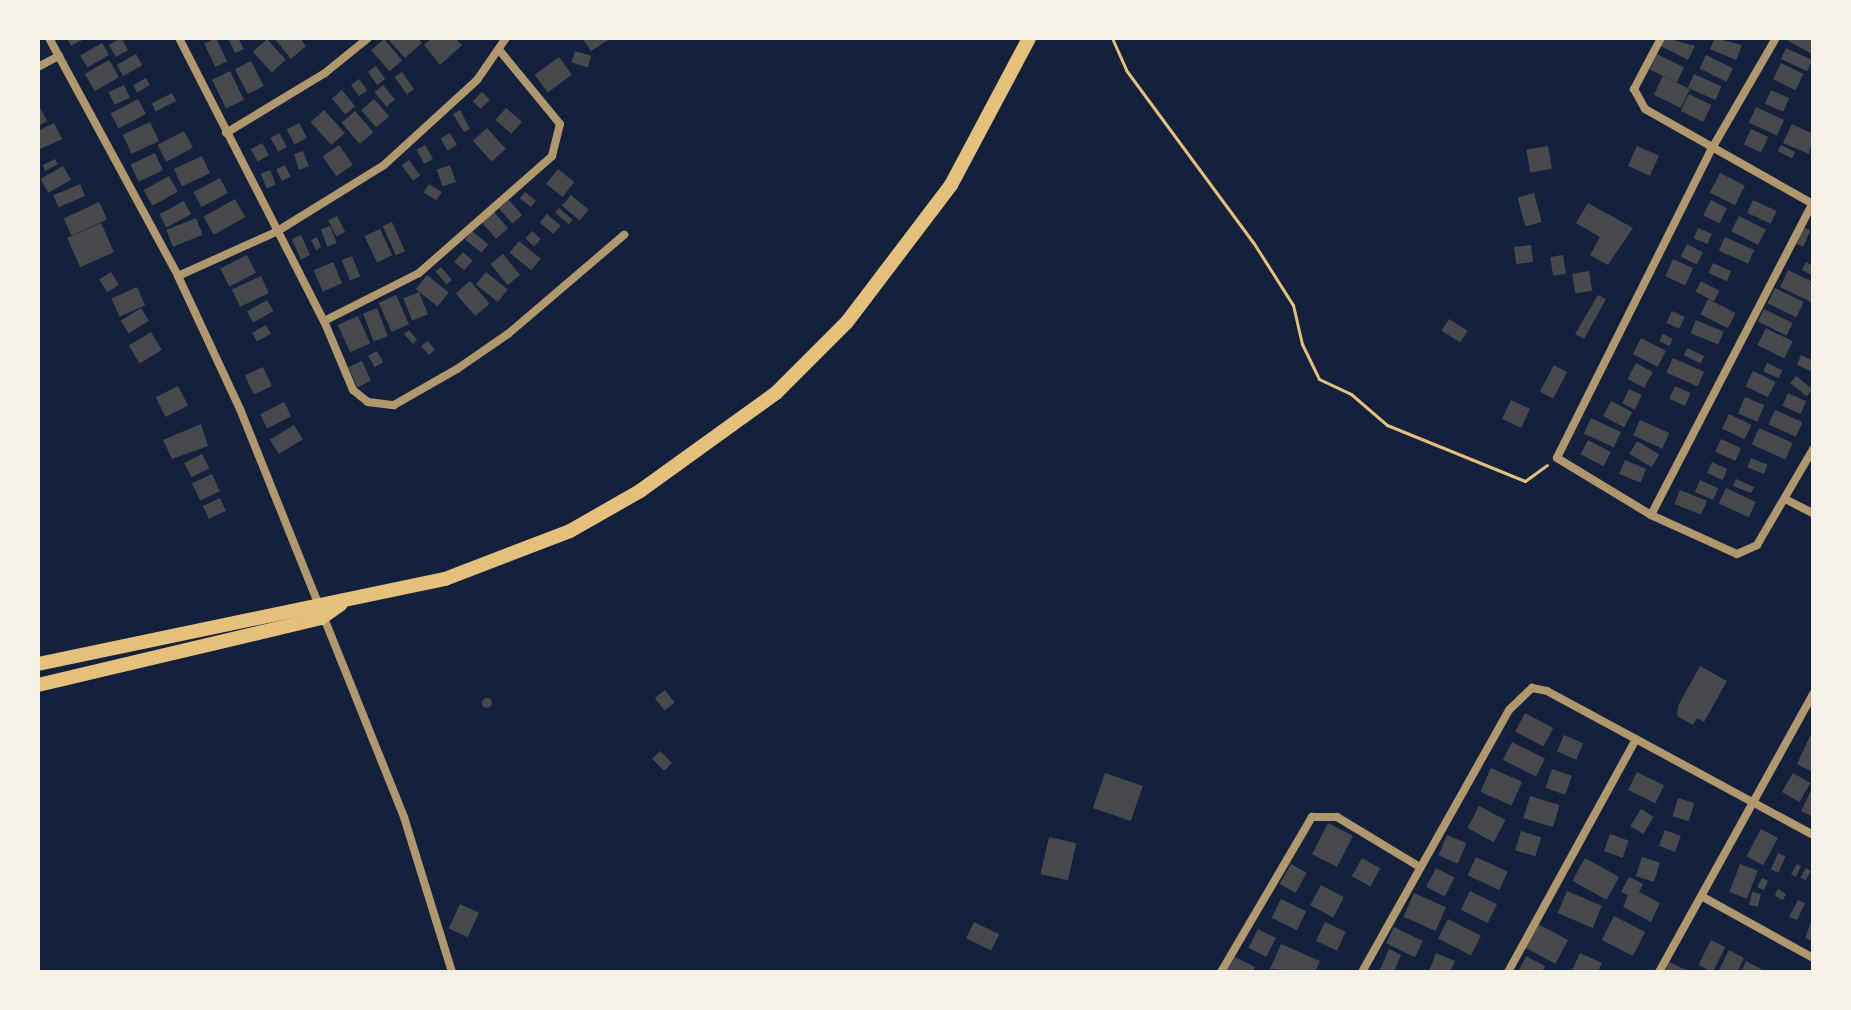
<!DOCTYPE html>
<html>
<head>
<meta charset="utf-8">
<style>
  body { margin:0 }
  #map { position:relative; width:1851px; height:1010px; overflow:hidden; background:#14213d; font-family:"Asap Condensed",sans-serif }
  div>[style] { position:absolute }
  .building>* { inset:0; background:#48494c; transform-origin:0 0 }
  .round { border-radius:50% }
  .path>* { height:3px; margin:-1.5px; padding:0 1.5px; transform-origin:1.5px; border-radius:1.5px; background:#e5c07b }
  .minor>* { height:8px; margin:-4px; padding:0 4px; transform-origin:4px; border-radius:4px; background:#b1986c }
  .primary>* { height:14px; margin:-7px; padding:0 7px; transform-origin:7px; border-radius:7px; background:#e5c07b }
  span { translate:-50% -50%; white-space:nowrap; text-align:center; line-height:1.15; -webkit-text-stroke:8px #f6f1e7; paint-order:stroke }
  .frame { position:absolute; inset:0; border:40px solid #f6f1e7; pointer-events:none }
</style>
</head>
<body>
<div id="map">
  <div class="building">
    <i style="clip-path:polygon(67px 38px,86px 38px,71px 46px)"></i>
    <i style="left:121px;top:38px;width:14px;height:14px;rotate:60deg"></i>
    <i style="left:216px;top:38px;width:26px;height:13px;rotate:65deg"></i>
    <i style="clip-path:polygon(228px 38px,238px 38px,244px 49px,235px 53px)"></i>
    <i style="clip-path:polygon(274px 38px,300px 38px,306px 46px,291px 59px)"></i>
    <i style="clip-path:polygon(387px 38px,418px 38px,422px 43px,405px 58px)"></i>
    <i style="clip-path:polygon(432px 38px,455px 38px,462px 45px,440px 65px,424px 45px)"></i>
    <i style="clip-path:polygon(582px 38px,606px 38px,608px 40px,591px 51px)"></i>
    <i style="clip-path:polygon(1665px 38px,1695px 46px,1688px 60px,1661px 46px)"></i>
    <i style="clip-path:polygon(1715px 38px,1742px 45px,1736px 60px,1710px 49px)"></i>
    <i style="clip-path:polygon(1789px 38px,1813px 38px,1812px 54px,1788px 41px)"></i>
    <i style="left:267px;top:39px;width:28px;height:19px;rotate:48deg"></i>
    <i style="left:384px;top:39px;width:28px;height:17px;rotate:49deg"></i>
    <i style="left:102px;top:43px;width:14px;height:25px;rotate:60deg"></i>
    <i style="left:1786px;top:48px;width:29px;height:12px;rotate:25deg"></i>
    <i style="left:575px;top:51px;width:17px;height:12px;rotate:17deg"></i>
    <i style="left:136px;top:54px;width:13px;height:22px;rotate:61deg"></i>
    <i style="left:1657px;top:54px;width:30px;height:17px;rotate:26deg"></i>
    <i style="left:1706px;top:55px;width:30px;height:15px;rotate:26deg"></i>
    <i style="left:559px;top:57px;width:22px;height:30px;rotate:54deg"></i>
    <i style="left:109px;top:60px;width:20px;height:28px;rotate:60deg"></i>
    <i style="left:251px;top:61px;width:28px;height:18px;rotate:63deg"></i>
    <i style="left:1781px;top:63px;width:25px;height:18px;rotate:26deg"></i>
    <i style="left:376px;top:66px;width:16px;height:10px;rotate:55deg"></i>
    <i style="left:230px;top:71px;width:32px;height:20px;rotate:64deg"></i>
    <i style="left:402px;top:72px;width:21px;height:9px;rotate:55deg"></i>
    <i style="left:1694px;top:74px;width:30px;height:15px;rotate:24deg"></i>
    <i style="left:1663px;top:76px;width:30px;height:21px;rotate:26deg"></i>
    <i style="left:146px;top:78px;width:8px;height:15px;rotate:60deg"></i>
    <i style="left:359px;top:79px;width:14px;height:10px;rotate:54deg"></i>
    <i style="left:124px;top:85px;width:14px;height:17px;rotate:65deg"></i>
    <i style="left:383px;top:85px;width:19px;height:11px;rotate:51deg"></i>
    <i style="left:342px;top:90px;width:21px;height:13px;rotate:51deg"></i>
    <i style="left:1771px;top:90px;width:20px;height:15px;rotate:24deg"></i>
    <i style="left:482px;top:92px;width:11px;height:13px;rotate:45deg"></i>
    <i style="left:172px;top:93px;width:9px;height:23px;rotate:63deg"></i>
    <i style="left:1689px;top:94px;width:25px;height:19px;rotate:26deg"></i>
    <i style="left:138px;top:99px;width:17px;height:31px;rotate:62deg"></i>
    <i style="left:374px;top:99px;width:23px;height:17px;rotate:49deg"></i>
    <i style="clip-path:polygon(38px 104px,47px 121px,38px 126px)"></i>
    <i style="left:1756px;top:107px;width:31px;height:17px;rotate:25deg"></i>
    <i style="left:506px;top:108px;width:21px;height:16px;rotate:41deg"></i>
    <i style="left:324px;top:110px;width:31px;height:18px;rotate:48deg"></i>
    <i style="clip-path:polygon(460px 110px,470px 129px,464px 132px,453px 114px)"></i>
    <i style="left:355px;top:111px;width:28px;height:18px;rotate:49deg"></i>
    <i style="left:150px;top:122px;width:21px;height:30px;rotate:65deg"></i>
    <i style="clip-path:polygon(54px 123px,62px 139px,38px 150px,38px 131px)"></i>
    <i style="left:299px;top:123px;width:17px;height:14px;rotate:62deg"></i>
    <i style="clip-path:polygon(1792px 124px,1813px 134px,1809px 154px,1783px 143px)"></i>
    <i style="left:487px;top:128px;width:28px;height:19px;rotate:48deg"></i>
    <i style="left:1751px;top:129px;width:19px;height:17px;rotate:25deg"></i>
    <i style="left:184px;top:131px;width:19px;height:30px;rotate:62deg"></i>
    <i style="left:279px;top:133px;width:16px;height:10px;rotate:60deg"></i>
    <i style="left:450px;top:133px;width:14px;height:11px;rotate:60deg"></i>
    <i style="left:262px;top:143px;width:14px;height:13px;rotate:60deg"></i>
    <i style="left:339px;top:145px;width:24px;height:20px;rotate:55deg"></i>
    <i style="left:425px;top:145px;width:16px;height:10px;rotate:60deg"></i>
    <i style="left:1781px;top:145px;width:16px;height:7px;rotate:27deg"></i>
    <i style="left:1548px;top:146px;width:23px;height:22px;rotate:80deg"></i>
    <i style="left:1637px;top:146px;width:24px;height:22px;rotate:24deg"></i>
    <i style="clip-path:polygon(303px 151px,309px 166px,299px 170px,294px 154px)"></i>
    <i style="left:155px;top:153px;width:19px;height:27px;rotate:65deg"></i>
    <i style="left:202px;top:156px;width:19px;height:31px;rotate:65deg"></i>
    <i style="clip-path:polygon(55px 159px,58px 164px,45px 171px,43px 165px)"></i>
    <i style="left:409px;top:160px;width:19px;height:9px;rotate:54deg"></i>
    <i style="left:285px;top:165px;width:13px;height:10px;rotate:63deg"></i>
    <i style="left:450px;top:165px;width:18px;height:14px;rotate:71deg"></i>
    <i style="left:63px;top:166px;width:16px;height:26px;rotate:60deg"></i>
    <i style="left:558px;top:169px;width:21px;height:19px;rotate:39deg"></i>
    <i style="left:270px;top:170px;width:16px;height:10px;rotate:68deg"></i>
    <i style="left:1720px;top:173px;width:28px;height:22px;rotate:27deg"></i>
    <i style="left:169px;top:176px;width:18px;height:29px;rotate:61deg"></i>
    <i style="left:220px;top:178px;width:17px;height:30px;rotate:62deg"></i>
    <i style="left:80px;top:184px;width:13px;height:29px;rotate:67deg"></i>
    <i style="left:429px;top:184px;width:15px;height:10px;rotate:32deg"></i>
    <i style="left:525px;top:192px;width:14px;height:8px;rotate:39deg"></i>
    <i style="left:1534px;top:193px;width:30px;height:17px;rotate:75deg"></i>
    <i style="left:571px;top:195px;width:23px;height:14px;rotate:40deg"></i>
    <i style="left:235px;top:199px;width:21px;height:36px;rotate:61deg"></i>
    <i style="left:509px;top:200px;width:20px;height:13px;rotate:49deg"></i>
    <i style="left:1711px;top:200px;width:18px;height:17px;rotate:27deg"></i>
    <i style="left:1753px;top:200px;width:26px;height:14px;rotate:25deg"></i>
    <i style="left:184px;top:201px;width:15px;height:28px;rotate:62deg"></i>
    <i style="left:99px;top:202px;width:19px;height:39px;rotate:65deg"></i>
    <i style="clip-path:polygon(1588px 203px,1633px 228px,1608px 265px,1590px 255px,1600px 237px,1576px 223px)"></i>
    <i style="left:559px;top:208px;width:18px;height:6px;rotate:41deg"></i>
    <i style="left:493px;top:211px;width:23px;height:16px;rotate:49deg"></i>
    <i style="left:547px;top:214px;width:18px;height:11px;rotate:41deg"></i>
    <i style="left:337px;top:216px;width:18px;height:10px;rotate:63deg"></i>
    <i style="left:1739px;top:216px;width:30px;height:17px;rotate:27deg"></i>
    <i style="left:196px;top:218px;width:18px;height:32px;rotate:68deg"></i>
    <i style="left:392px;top:222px;width:32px;height:10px;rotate:66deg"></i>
    <i style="left:101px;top:223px;width:32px;height:37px;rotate:66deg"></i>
    <i style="left:330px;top:226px;width:18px;height:10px;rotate:68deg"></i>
    <i style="left:1803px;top:227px;width:8px;height:18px;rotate:23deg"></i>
    <i style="left:1698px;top:228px;width:15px;height:11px;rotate:23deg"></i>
    <i style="left:380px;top:229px;width:29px;height:17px;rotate:65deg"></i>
    <i style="left:472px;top:231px;width:21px;height:11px;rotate:39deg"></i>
    <i style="left:532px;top:231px;width:12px;height:10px;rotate:42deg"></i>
    <i style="left:301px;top:235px;width:22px;height:10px;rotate:66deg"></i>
    <i style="clip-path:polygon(317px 237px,321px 247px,316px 250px,311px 240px)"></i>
    <i style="left:1725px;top:237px;width:32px;height:15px;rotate:24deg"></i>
    <i style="left:519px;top:241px;width:28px;height:15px;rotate:39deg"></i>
    <i style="left:1687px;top:244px;width:18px;height:14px;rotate:27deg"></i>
    <i style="left:1531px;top:245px;width:17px;height:17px;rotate:83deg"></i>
    <i style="left:463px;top:252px;width:13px;height:13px;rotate:42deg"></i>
    <i style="left:503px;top:254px;width:27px;height:16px;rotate:51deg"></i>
    <i style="left:247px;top:255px;width:20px;height:30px;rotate:63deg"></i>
    <i style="left:1563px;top:255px;width:19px;height:13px;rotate:81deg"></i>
    <i style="left:352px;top:256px;width:22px;height:11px;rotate:68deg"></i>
    <i style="left:1673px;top:259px;width:22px;height:19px;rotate:24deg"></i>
    <i style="left:333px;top:262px;width:23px;height:21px;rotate:67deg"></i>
    <i style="clip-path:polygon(1806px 262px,1813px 266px,1813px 276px,1802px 270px)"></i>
    <i style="left:1713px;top:263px;width:20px;height:11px;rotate:24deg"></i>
    <i style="left:441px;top:267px;width:17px;height:7px;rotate:50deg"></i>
    <i style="clip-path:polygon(1788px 270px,1813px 282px,1813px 303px,1780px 287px)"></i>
    <i style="left:1589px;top:271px;width:20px;height:17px;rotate:81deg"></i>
    <i style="left:111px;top:272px;width:15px;height:14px;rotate:58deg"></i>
    <i style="left:486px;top:272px;width:28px;height:16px;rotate:39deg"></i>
    <i style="left:427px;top:275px;width:28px;height:18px;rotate:39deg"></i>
    <i style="left:261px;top:276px;width:19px;height:32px;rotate:65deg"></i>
    <i style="left:470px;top:281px;width:30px;height:19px;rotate:49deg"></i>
    <i style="left:1701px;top:281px;width:21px;height:12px;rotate:28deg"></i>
    <i style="left:137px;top:287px;width:20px;height:28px;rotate:66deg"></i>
    <i style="left:1775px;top:288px;width:32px;height:17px;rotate:26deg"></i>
    <i style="left:419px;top:292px;width:24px;height:17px;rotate:68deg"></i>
    <i style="left:396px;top:295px;width:32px;height:19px;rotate:66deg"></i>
    <i style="clip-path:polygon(1598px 295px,1606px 299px,1584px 339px,1575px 334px)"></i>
    <i style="left:1708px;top:299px;width:31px;height:17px;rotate:27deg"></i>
    <i style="left:267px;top:300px;width:13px;height:23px;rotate:61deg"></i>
    <i style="left:141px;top:308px;width:15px;height:24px;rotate:58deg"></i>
    <i style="left:377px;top:308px;width:30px;height:15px;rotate:69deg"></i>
    <i style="left:1764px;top:309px;width:32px;height:14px;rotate:26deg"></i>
    <i style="left:1672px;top:311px;width:14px;height:13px;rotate:25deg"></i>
    <i style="left:358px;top:316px;width:30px;height:22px;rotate:66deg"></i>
    <i style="left:1449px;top:319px;width:22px;height:14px;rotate:32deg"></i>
    <i style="left:1696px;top:320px;width:30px;height:14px;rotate:23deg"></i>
    <i style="left:266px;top:325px;width:10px;height:16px;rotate:61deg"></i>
    <i style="left:1766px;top:328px;width:30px;height:19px;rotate:27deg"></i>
    <i style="clip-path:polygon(409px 330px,417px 340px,413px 344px,404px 334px)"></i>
    <i style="left:151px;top:332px;width:21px;height:26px;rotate:59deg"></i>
    <i style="left:1663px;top:334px;width:11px;height:8px;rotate:27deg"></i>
    <i style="left:1641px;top:338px;width:28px;height:18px;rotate:27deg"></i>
    <i style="clip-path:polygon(428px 341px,435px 350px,429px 355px,421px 346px)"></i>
    <i style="left:1687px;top:348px;width:19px;height:8px;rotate:25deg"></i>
    <i style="left:377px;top:351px;width:13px;height:10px;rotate:61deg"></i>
    <i style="clip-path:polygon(1801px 355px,1813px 361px,1813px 372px,1797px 365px)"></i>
    <i style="left:1673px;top:358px;width:34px;height:16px;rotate:24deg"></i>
    <i style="left:362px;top:361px;width:22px;height:15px;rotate:66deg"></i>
    <i style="left:1636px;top:363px;width:19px;height:18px;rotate:28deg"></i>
    <i style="left:1767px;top:363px;width:17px;height:9px;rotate:25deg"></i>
    <i style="left:1554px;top:365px;width:15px;height:30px;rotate:28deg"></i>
    <i style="left:263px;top:367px;width:21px;height:20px;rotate:65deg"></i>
    <i style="left:1753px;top:371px;width:25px;height:17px;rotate:26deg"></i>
    <i style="left:1796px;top:376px;width:21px;height:9px;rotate:39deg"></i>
    <i style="left:178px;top:386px;width:22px;height:25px;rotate:63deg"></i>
    <i style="left:1675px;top:386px;width:17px;height:14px;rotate:24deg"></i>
    <i style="left:1629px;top:389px;width:14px;height:16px;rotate:25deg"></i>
    <i style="left:1788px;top:393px;width:20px;height:14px;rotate:24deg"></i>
    <i style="left:1745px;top:397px;width:21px;height:18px;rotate:23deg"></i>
    <i style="left:1511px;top:400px;width:21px;height:21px;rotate:25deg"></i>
    <i style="left:1611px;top:401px;width:24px;height:17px;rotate:28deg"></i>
    <i style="left:284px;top:402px;width:16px;height:27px;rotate:63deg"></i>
    <i style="left:1775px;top:410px;width:30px;height:16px;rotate:24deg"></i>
    <i style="left:1729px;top:414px;width:25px;height:16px;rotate:26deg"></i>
    <i style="left:1591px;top:418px;width:33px;height:17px;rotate:25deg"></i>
    <i style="left:1640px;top:420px;width:32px;height:17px;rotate:24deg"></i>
    <i style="clip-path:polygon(201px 424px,208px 446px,172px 459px,163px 440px)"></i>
    <i style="left:294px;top:425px;width:17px;height:28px;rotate:59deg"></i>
    <i style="left:1759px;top:428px;width:37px;height:18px;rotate:24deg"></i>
    <i style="left:1721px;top:439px;width:22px;height:14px;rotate:24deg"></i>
    <i style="left:1588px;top:440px;width:26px;height:16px;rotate:28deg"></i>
    <i style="left:1637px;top:441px;width:26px;height:15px;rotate:31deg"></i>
    <i style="left:202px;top:454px;width:16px;height:20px;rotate:63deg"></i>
    <i style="left:1751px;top:458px;width:18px;height:10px;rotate:22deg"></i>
    <i style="left:1625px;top:460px;width:23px;height:15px;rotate:23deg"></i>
    <i style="left:1712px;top:462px;width:17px;height:12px;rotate:24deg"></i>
    <i style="left:212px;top:474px;width:19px;height:22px;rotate:65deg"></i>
    <i style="clip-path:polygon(1736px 479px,1754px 487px,1751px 493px,1733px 486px)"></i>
    <i style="left:1700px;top:480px;width:20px;height:13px;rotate:24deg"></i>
    <i style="left:1726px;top:488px;width:33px;height:17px;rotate:25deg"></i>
    <i style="left:1680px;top:490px;width:29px;height:15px;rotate:22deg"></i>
    <i style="left:220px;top:498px;width:14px;height:19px;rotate:65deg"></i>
    <i style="clip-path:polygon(1700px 666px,1727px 681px,1704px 722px,1697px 718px,1693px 725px,1677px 716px,1678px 706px)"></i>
    <i style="left:665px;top:690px;width:16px;height:13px;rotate:52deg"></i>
    <i class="round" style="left:482px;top:698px;width:10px;height:10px"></i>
    <i style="left:1525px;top:713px;width:32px;height:21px;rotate:28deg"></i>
    <i style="left:1564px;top:735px;width:21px;height:18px;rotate:23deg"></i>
    <i style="clip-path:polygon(1810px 736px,1813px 737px,1813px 772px,1797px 764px)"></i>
    <i style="left:1512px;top:742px;width:37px;height:20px;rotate:27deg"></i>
    <i style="left:660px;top:751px;width:17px;height:11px;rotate:45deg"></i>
    <i style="left:1491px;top:768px;width:34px;height:26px;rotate:24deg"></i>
    <i style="left:1552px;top:769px;width:21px;height:20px;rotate:19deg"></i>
    <i style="left:1637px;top:772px;width:30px;height:20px;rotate:26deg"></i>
    <i style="left:1105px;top:773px;width:40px;height:37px;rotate:19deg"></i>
    <i style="left:1793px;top:773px;width:20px;height:22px;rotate:30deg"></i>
    <i style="clip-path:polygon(1813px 787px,1813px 817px,1801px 811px)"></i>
    <i style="left:1530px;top:796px;width:31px;height:23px;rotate:17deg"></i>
    <i style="left:1678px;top:798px;width:17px;height:19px;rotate:17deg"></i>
    <i style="left:1479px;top:806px;width:30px;height:25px;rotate:28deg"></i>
    <i style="left:1641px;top:809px;width:15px;height:20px;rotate:32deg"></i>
    <i style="left:1328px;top:823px;width:28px;height:35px;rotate:27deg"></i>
    <i style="left:1761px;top:829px;width:19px;height:31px;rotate:28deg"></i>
    <i style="left:1665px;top:830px;width:17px;height:17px;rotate:21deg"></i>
    <i style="left:1521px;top:831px;width:21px;height:20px;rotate:17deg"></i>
    <i style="left:1610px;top:834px;width:20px;height:18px;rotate:20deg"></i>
    <i style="left:1447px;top:835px;width:21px;height:22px;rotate:23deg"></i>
    <i style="left:1049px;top:837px;width:28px;height:38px;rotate:13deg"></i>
    <i style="left:1778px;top:853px;width:8px;height:18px;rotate:23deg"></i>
    <i style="left:1476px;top:857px;width:35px;height:20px;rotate:25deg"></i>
    <i style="left:1642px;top:857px;width:19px;height:20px;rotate:18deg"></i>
    <i style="left:1362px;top:858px;width:21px;height:21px;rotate:29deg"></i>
    <i style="left:1585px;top:858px;width:39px;height:26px;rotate:29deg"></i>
    <i style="left:1291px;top:864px;width:18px;height:23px;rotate:29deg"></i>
    <i style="left:1740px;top:864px;width:19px;height:30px;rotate:21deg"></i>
    <i style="clip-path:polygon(1797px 864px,1801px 866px,1796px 877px,1791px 874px)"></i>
    <i style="left:1436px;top:868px;width:21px;height:21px;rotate:28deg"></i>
    <i style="left:1806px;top:868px;width:6px;height:11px;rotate:31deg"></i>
    <i style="clip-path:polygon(1629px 877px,1643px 884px,1639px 892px,1660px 903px,1651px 922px,1623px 907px,1628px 895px,1621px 892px)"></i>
    <i style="clip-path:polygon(1762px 878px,1768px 881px,1764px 890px,1757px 887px)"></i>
    <i style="left:1321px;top:885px;width:26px;height:23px;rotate:28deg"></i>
    <i style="clip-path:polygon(1778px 889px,1786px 894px,1783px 900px,1775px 896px)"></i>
    <i style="left:1470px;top:891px;width:30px;height:21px;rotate:26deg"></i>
    <i style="left:1567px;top:891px;width:38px;height:24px;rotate:23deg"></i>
    <i style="left:1752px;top:892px;width:9px;height:13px;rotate:13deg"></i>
    <i style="left:1414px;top:893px;width:35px;height:26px;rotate:24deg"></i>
    <i style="left:1281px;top:899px;width:28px;height:21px;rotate:26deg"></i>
    <i style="clip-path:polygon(1798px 900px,1805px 903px,1797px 920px,1789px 917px)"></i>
    <i style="left:460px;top:904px;width:21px;height:27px;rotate:25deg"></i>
    <i style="left:1614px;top:916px;width:35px;height:27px;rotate:27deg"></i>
    <i style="clip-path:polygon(1813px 917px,1813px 941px,1805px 938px)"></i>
    <i style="left:1448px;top:919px;width:37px;height:22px;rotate:27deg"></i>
    <i style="left:974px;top:922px;width:28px;height:18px;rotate:26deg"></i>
    <i style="left:1325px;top:922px;width:23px;height:21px;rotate:25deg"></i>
    <i style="left:1538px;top:924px;width:34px;height:27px;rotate:28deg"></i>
    <i style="left:1394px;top:927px;width:32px;height:18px;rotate:26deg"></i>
    <i style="left:1258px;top:929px;width:20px;height:21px;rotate:27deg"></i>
    <i style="left:1711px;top:940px;width:16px;height:28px;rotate:27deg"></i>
    <i style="clip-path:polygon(1281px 944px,1320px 961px,1315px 972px,1270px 969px)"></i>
    <i style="clip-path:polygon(1389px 949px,1401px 955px,1394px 972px,1379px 972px)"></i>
    <i style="clip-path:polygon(1729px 950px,1744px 958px,1737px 972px,1718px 972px)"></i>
    <i style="clip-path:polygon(1436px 953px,1455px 961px,1450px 972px,1429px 971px)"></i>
    <i style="clip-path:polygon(1580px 953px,1602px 963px,1598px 972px,1572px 970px)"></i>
    <i style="clip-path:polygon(1233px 956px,1255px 967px,1253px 972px,1225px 972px)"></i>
    <i style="clip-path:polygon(1526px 956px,1545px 966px,1542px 972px,1518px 972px)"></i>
    <i style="clip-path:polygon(1746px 961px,1761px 969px,1760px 972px,1741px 972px)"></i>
    <i style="clip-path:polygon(1669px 962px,1690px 972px,1665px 972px)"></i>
  </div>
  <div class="path">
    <i style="left:1112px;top:38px;width:35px;rotate:66deg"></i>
    <i style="left:1126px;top:70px;width:214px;rotate:53.6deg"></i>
    <i style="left:1253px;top:242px;width:75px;rotate:57.6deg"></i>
    <i style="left:1293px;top:305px;width:40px;rotate:77deg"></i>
    <i style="left:1302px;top:344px;width:39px;rotate:64deg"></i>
    <i style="left:1319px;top:379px;width:35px;rotate:25deg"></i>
    <i style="left:1351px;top:394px;width:48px;rotate:40.7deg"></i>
    <i style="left:1387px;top:425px;width:149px;rotate:22.1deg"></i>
    <i style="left:1525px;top:481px;width:27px;rotate:-36deg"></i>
  </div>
  <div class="minor">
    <i style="left:49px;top:38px;width:271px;rotate:61.5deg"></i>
    <i style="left:178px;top:276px;width:147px;rotate:65deg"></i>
    <i style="left:240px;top:409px;width:440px;rotate:68.1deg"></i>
    <i style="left:404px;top:817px;width:162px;rotate:72.8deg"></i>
    <i style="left:179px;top:38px;width:318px;rotate:62.9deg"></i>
    <i style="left:324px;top:321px;width:75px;rotate:67.2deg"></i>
    <i style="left:353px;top:390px;width:19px;rotate:39deg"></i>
    <i style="left:368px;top:402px;width:26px;rotate:7deg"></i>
    <i style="left:394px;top:405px;width:73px;rotate:-29.7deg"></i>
    <i style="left:457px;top:369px;width:62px;rotate:-34.5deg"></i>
    <i style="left:508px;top:334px;width:153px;rotate:-40.5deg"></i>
    <i style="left:1661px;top:38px;width:58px;rotate:117.9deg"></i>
    <i style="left:1634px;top:89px;width:23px;rotate:61deg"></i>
    <i style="left:1645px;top:109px;width:193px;rotate:29.5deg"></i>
    <i style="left:1776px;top:38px;width:129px;rotate:120.1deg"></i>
    <i style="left:1711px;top:150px;width:344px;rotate:116.6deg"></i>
    <i style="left:1557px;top:458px;width:110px;rotate:31.2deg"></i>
    <i style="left:1651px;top:515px;width:94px;rotate:24.4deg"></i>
    <i style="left:1737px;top:554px;width:22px;rotate:-24deg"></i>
    <i style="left:1757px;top:545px;width:111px;rotate:-59.7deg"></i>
    <i style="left:38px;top:67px;width:24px;rotate:-28deg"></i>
    <i style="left:226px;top:133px;width:116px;rotate:-31.2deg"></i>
    <i style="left:325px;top:73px;width:55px;rotate:-39.1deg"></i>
    <i style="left:178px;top:276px;width:107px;rotate:-24.2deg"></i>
    <i style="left:276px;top:232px;width:127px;rotate:-31.8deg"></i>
    <i style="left:384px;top:165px;width:126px;rotate:-42.4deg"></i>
    <i style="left:477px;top:80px;width:51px;rotate:-55.4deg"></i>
    <i style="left:324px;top:321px;width:106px;rotate:-26.8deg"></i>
    <i style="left:419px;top:273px;width:177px;rotate:-41.3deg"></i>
    <i style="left:552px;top:156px;width:33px;rotate:-76deg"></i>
    <i style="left:560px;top:124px;width:94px;rotate:-129.4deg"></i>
    <i style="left:1787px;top:500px;width:29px;rotate:27deg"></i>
    <i style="left:1651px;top:515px;width:352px;rotate:-62.6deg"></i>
    <i style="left:1703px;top:897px;width:126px;rotate:29deg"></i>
    <i style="left:1221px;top:972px;width:180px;rotate:-59.6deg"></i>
    <i style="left:1312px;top:817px;width:25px"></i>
    <i style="left:1337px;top:817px;width:97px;rotate:31.1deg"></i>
    <i style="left:1362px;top:972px;width:300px;rotate:-60.7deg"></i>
    <i style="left:1509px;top:710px;width:32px;rotate:-44deg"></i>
    <i style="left:1532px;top:688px;width:15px;rotate:11deg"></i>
    <i style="left:1547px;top:691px;width:302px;rotate:28.4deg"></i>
    <i style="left:1508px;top:972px;width:266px;rotate:-61.2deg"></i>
    <i style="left:1659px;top:972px;width:318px;rotate:-61deg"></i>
  </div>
  <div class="primary">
    <i style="left:38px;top:664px;width:416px;rotate:-11.8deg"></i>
    <i style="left:445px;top:579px;width:134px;rotate:-21deg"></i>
    <i style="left:570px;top:531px;width:81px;rotate:-29.7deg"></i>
    <i style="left:640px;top:491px;width:168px;rotate:-35.8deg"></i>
    <i style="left:776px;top:393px;width:100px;rotate:-45deg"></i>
    <i style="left:847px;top:322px;width:172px;rotate:-52.8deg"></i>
    <i style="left:951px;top:185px;width:166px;rotate:-62deg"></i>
    <i style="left:38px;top:685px;width:291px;rotate:-13.3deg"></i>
    <i style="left:321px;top:618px;width:24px;rotate:-35deg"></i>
  </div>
  <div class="frame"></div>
</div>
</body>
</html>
